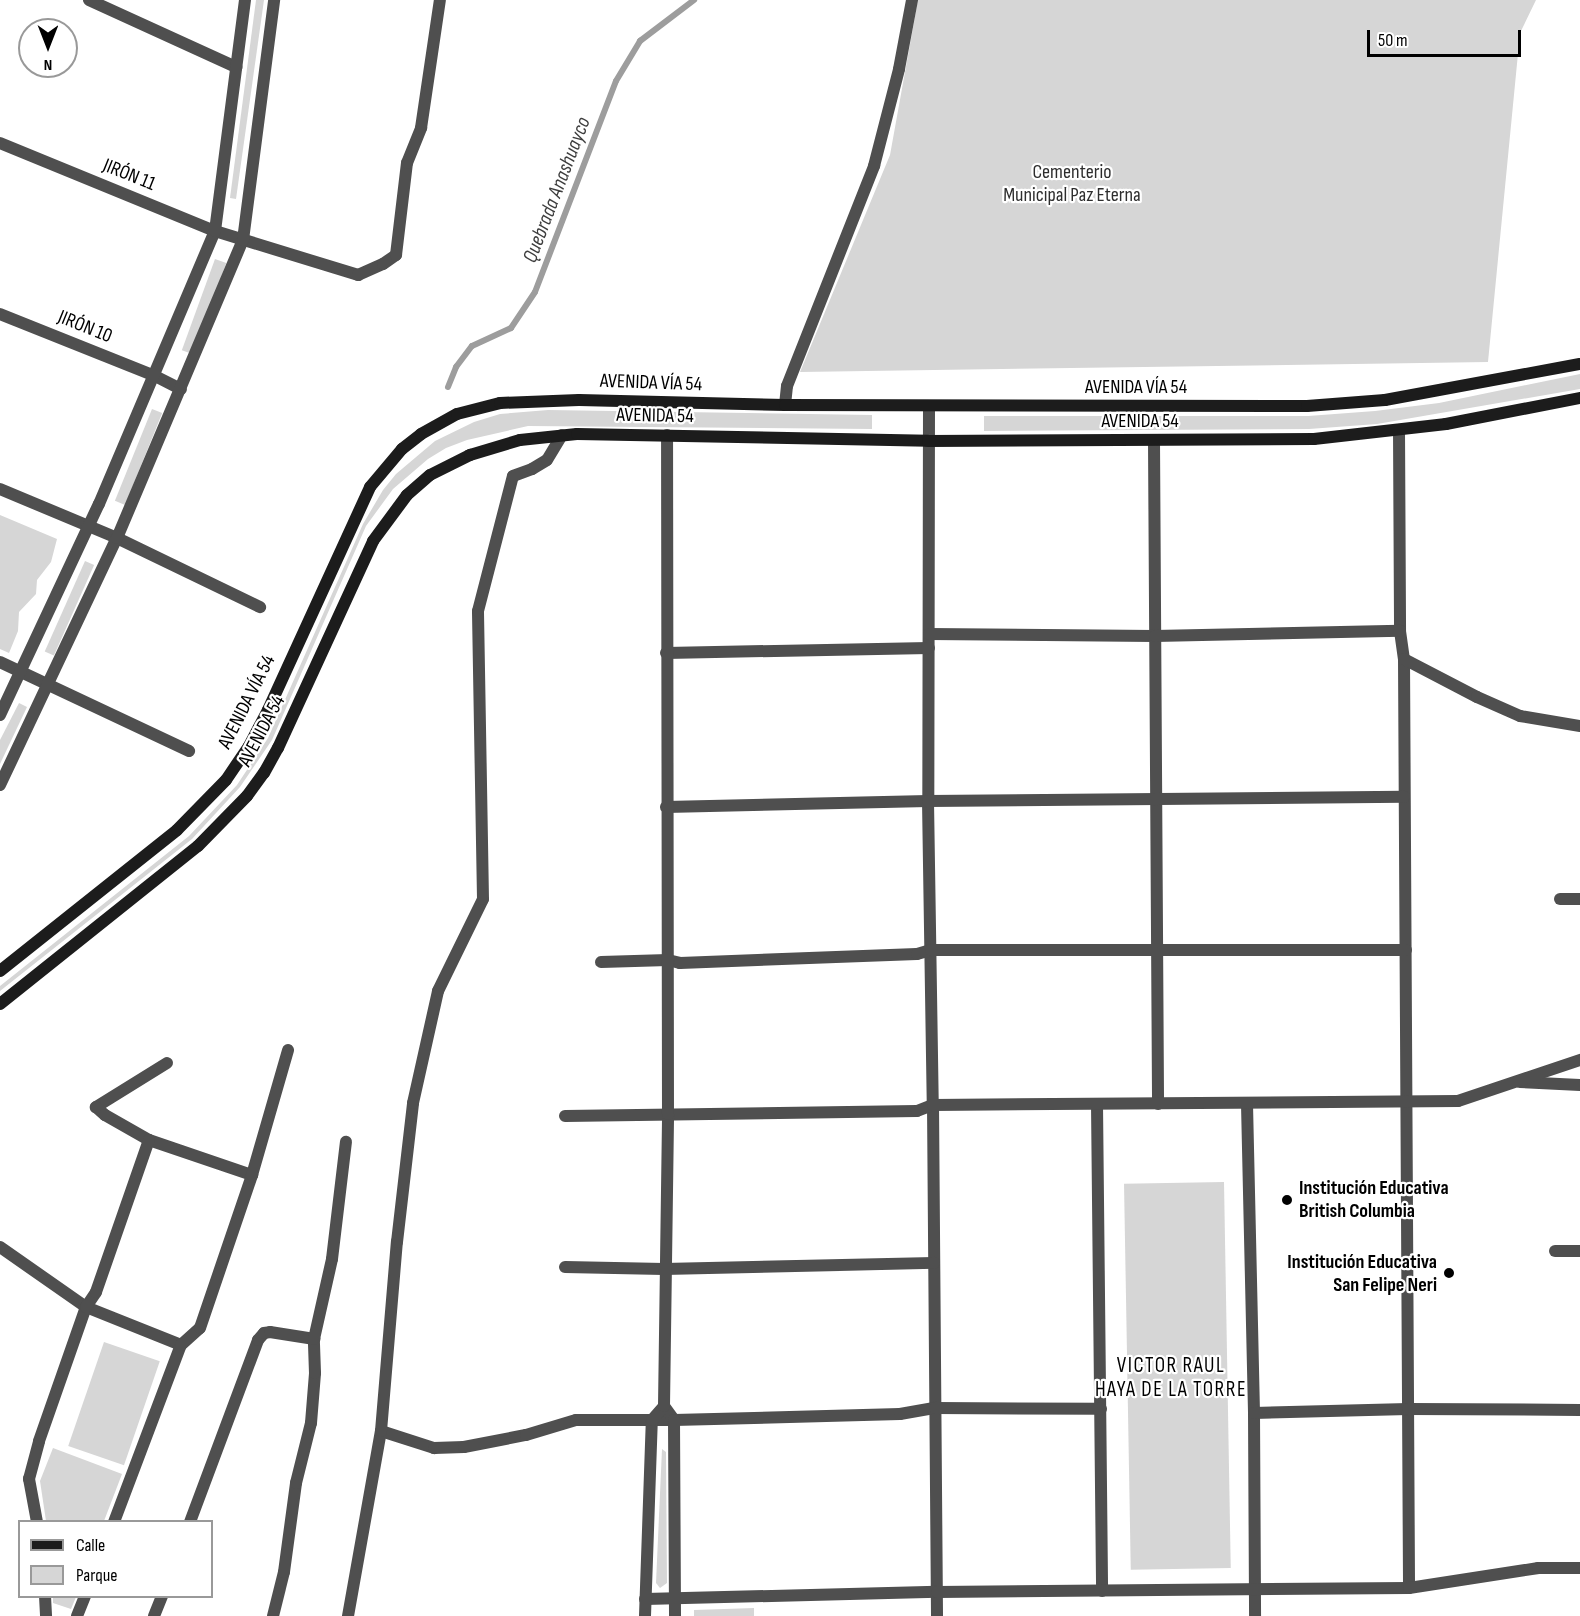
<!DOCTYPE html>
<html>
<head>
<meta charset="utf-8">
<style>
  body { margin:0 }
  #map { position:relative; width:1580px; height:1616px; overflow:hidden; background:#fff; font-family:"Sofia Sans Condensed",sans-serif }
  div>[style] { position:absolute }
  .green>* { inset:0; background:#d6d6d6; transform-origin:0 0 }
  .stream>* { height:6px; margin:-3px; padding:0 3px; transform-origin:3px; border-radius:3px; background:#9d9d9d }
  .minor>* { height:12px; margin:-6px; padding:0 6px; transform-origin:6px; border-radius:6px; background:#4f4f4f }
  .tertiary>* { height:12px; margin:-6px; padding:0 6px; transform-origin:6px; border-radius:6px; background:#4f4f4f }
  .secondary>* { height:12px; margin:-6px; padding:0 6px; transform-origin:6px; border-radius:6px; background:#1c1c1c }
  .dots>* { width:16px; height:16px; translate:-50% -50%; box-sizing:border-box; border:3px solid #fff; border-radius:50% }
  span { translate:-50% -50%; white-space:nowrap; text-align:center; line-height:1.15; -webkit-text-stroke:4.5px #fff; paint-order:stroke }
  .park-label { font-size:20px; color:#2d2d2d }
  .street-label { font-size:20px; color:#000 }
  .poi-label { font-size:20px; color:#000; font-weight:700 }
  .left { translate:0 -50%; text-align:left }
  .right { translate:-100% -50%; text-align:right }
  .water-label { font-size:21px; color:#3e3e3e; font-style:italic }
  .neighbourhood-label { font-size:21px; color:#000; letter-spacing:1.5px }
  .legend { position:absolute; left:18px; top:1520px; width:195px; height:78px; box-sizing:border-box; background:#fff; border:2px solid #999; margin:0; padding:8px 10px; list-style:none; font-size:18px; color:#000 }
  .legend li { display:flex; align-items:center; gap:12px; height:30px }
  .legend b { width:30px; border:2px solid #999 }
  .north { position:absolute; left:18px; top:18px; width:60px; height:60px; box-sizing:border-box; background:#fff; border:2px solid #999; border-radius:50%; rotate:180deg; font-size:16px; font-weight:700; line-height:24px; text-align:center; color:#000 }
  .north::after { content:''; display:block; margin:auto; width:21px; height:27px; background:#000; clip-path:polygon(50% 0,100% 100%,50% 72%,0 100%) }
  .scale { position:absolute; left:1367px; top:30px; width:154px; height:27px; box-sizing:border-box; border:3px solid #000; border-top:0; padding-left:8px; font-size:18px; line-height:21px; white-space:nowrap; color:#000; -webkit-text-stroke:4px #fff; paint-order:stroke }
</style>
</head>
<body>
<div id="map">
  <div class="green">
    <i style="clip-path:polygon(256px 0,264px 0,236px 199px,230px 198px)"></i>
    <i style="clip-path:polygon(918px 0,1536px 0,1520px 33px,1488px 362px,800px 372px,890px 155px)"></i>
    <i style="left:215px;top:259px;width:12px;height:97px;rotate:20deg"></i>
    <i style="clip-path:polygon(1580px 374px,1580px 389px,1377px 424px,1309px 429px,984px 431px,984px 416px,1308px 416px,1375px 411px,1439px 403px)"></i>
    <i style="left:152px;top:409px;width:11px;height:99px;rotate:22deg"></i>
    <i style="clip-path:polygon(548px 410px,872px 415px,872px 429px,528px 426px,467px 440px,446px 448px,428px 459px,393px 489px,366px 526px,272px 740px,240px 787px,192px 839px,0 991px,0 986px,189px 836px,237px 785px,268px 738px,363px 524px,383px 490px,396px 474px,435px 441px,474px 422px,500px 414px)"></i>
    <i style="clip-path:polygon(0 515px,57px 539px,51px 562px,37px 580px,36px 594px,19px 612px,18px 631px,9px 653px,0 649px)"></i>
    <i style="left:85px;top:561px;width:10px;height:99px;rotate:24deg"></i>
    <i style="clip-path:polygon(19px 703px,27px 707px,0 764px,0 740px)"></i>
    <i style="left:1224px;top:1182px;width:386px;height:100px;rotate:89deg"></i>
    <i style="left:104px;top:1342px;width:59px;height:110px;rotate:19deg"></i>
    <i style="clip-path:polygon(53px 1448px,122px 1474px,104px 1521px,46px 1521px,40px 1481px)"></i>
    <i style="clip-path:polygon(662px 1449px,666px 1452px,667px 1583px,660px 1588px,656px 1583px)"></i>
    <i style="clip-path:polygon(53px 1597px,53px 1596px,76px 1597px,71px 1609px,53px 1603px)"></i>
    <i style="clip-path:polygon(754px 1608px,754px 1616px,694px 1616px,694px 1610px)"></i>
  </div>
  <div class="stream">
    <i style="left:448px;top:387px;width:22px;rotate:-68deg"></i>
    <i style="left:456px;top:367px;width:26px;rotate:-53deg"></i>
    <i style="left:472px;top:346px;width:43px;rotate:-24.8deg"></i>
    <i style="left:511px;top:328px;width:43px;rotate:-56.3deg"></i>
    <i style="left:535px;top:292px;width:226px;rotate:-69deg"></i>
    <i style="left:616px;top:81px;width:47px;rotate:-59deg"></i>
    <i style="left:640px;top:41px;width:68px;rotate:-37.2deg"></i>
  </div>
  <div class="minor">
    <i style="left:89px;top:0;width:162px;rotate:24.5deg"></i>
    <i style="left:0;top:143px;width:232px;rotate:22.3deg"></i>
    <i style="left:215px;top:231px;width:150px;rotate:17.1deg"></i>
    <i style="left:358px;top:275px;width:27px;rotate:-24deg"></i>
    <i style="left:383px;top:264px;width:16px;rotate:-35deg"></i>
    <i style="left:396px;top:255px;width:93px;rotate:-83.2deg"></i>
    <i style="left:407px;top:163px;width:38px;rotate:-68deg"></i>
    <i style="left:421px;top:128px;width:129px;rotate:-81.6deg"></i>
    <i style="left:0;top:314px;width:167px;rotate:21.8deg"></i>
    <i style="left:785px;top:405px;width:19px;rotate:-84deg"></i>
    <i style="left:787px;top:386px;width:237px;rotate:-68.4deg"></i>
    <i style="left:874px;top:166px;width:100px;rotate:-75.5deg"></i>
    <i style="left:899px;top:69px;width:70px;rotate:-79.3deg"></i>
    <i style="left:929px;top:406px;width:395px;rotate:90.1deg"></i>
    <i style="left:928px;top:801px;width:304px;rotate:89.1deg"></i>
    <i style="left:933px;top:1105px;width:511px;rotate:89.55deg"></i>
    <i style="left:1399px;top:430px;width:201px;rotate:89.7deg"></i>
    <i style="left:1400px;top:631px;width:28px;rotate:82deg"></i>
    <i style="left:1404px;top:659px;width:929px;rotate:89.69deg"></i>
    <i style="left:1154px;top:441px;width:663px;rotate:89.65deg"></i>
    <i style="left:0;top:489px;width:127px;rotate:22.7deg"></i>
    <i style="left:117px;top:538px;width:159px;rotate:25.8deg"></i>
    <i style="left:929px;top:634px;width:226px;rotate:0.5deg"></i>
    <i style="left:1155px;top:636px;width:245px;rotate:-1.2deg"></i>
    <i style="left:666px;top:653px;width:263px;rotate:-1.1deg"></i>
    <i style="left:1404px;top:659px;width:82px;rotate:27.5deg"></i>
    <i style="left:1477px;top:697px;width:47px;rotate:23.8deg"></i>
    <i style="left:1520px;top:716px;width:61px;rotate:9.5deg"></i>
    <i style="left:0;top:662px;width:209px;rotate:25.2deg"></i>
    <i style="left:666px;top:807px;width:262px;rotate:-1.3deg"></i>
    <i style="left:928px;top:801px;width:476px;rotate:-0.5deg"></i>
    <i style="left:1560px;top:899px;width:20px"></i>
    <i style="left:601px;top:962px;width:67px;rotate:-1.7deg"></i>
    <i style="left:668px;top:960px;width:12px;rotate:14deg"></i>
    <i style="left:680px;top:963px;width:237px;rotate:-2.2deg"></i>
    <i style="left:917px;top:954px;width:15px;rotate:-16deg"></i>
    <i style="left:931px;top:950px;width:475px"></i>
    <i style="left:167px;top:1063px;width:84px;rotate:148.2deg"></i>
    <i style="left:96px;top:1107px;width:12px;rotate:42deg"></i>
    <i style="left:105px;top:1115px;width:51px;rotate:29.6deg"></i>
    <i style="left:149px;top:1140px;width:109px;rotate:18.8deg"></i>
    <i style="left:1520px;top:1082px;width:60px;rotate:2.9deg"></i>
    <i style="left:1097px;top:1104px;width:487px;rotate:89.4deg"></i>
    <i style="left:1247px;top:1104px;width:309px;rotate:88.7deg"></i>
    <i style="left:1254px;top:1413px;width:203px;rotate:89.7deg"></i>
    <i style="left:565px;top:1116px;width:352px;rotate:-0.8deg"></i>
    <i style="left:917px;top:1111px;width:17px;rotate:-21deg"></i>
    <i style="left:933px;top:1105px;width:525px;rotate:-0.44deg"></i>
    <i style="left:1458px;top:1101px;width:129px;rotate:-18.6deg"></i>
    <i style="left:0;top:1247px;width:105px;rotate:34.9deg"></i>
    <i style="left:86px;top:1307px;width:102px;rotate:21.8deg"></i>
    <i style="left:1555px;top:1251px;width:25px"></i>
    <i style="left:565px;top:1267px;width:99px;rotate:1.2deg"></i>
    <i style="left:664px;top:1269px;width:270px;rotate:-1.3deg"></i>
    <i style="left:1254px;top:1413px;width:154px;rotate:-1.5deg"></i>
    <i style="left:1408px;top:1409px;width:172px;rotate:0.3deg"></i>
    <i style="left:381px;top:1431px;width:56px;rotate:17.8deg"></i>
    <i style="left:434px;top:1448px;width:30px;rotate:-2deg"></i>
    <i style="left:464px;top:1447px;width:63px;rotate:-11deg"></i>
    <i style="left:526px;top:1435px;width:52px;rotate:-16.7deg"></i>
    <i style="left:576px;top:1420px;width:98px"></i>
    <i style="left:674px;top:1420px;width:226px;rotate:-1.5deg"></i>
    <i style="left:900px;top:1414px;width:36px;rotate:-10deg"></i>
    <i style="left:935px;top:1408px;width:166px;rotate:0.3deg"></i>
    <i style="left:37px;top:1522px;width:44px;rotate:-100.5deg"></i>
    <i style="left:29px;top:1479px;width:39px;rotate:-75deg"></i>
    <i style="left:39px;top:1441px;width:142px;rotate:-70.7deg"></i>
    <i style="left:86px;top:1307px;width:18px;rotate:-56deg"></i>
    <i style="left:96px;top:1292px;width:161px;rotate:-70.8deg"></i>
    <i style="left:114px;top:1522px;width:189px;rotate:-69.3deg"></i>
    <i style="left:181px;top:1345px;width:25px;rotate:-42deg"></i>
    <i style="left:200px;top:1328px;width:162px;rotate:-71.2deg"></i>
    <i style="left:252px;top:1175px;width:130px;rotate:-73.9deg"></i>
    <i style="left:190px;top:1522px;width:194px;rotate:-69.5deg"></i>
    <i style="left:258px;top:1340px;width:9px;rotate:-49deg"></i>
    <i style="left:264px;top:1333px;width:6px;rotate:-9deg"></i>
    <i style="left:270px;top:1332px;width:45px;rotate:9deg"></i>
    <i style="left:45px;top:1596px;width:20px;rotate:87deg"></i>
    <i style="left:645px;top:1599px;width:292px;rotate:-1.4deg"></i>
    <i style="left:937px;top:1592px;width:472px;rotate:-0.5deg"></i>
    <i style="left:1409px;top:1588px;width:131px;rotate:-8.8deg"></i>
    <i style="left:1538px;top:1568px;width:42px"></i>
    <i style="left:77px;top:1616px;width:22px;rotate:-68deg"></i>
    <i style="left:154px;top:1616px;width:22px;rotate:-68deg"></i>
    <i style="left:273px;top:1616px;width:45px;rotate:-76deg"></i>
    <i style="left:284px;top:1572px;width:90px;rotate:-82.3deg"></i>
    <i style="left:296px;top:1483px;width:62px;rotate:-76deg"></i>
    <i style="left:311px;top:1423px;width:50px;rotate:-85.4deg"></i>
    <i style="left:315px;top:1373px;width:34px;rotate:-92deg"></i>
    <i style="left:314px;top:1339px;width:82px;rotate:-77.3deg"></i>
    <i style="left:332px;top:1259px;width:118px;rotate:-83.2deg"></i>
    <i style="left:348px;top:1616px;width:188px;rotate:-79.9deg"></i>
    <i style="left:381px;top:1431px;width:190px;rotate:-85.2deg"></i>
    <i style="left:397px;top:1242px;width:140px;rotate:-83.4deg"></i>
    <i style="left:413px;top:1103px;width:115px;rotate:-77.4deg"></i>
    <i style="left:438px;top:991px;width:102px;rotate:-63.9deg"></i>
    <i style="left:483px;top:899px;width:288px;rotate:-91deg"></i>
    <i style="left:478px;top:611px;width:139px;rotate:-75.5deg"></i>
    <i style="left:513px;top:476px;width:20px;rotate:-20deg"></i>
    <i style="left:532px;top:469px;width:17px;rotate:-31deg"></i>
    <i style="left:547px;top:460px;width:29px;rotate:-59deg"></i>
  </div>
  <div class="tertiary">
    <i style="left:155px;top:376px;width:29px;rotate:27deg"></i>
    <i style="left:0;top:715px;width:233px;rotate:-64.9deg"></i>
    <i style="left:99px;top:504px;width:297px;rotate:-67deg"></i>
    <i style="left:215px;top:231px;width:233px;rotate:-82.6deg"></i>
    <i style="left:0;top:785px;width:273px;rotate:-64.7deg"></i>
    <i style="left:117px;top:538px;width:324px;rotate:-67.1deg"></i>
    <i style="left:243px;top:240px;width:242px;rotate:-82.6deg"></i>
    <i style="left:664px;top:1406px;width:17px;rotate:54deg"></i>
    <i style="left:674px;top:1420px;width:196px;rotate:89.7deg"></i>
    <i style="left:645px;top:1616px;width:196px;rotate:-88deg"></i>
    <i style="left:652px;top:1420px;width:18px;rotate:-49deg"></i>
    <i style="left:664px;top:1406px;width:292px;rotate:-89.2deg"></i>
    <i style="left:668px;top:1114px;width:679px;rotate:-90.08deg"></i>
  </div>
  <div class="secondary">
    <i style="left:0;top:971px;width:226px;rotate:-38.5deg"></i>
    <i style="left:177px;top:830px;width:70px;rotate:-45.6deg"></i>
    <i style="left:226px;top:780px;width:41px;rotate:-55.9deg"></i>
    <i style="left:249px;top:746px;width:41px;rotate:-62.2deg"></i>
    <i style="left:268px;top:710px;width:245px;rotate:-65.4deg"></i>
    <i style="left:370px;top:487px;width:50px;rotate:-49.9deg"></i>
    <i style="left:402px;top:449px;width:24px;rotate:-38deg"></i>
    <i style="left:421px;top:434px;width:41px;rotate:-29.1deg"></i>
    <i style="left:457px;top:414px;width:44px;rotate:-14.3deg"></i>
    <i style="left:500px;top:403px;width:79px;rotate:-2.2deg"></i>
    <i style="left:579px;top:400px;width:206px;rotate:1.4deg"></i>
    <i style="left:785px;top:405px;width:522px;rotate:0.11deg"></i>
    <i style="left:1307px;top:406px;width:78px;rotate:-4.4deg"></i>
    <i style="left:1385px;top:400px;width:198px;rotate:-10.5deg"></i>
    <i style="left:0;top:1004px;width:253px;rotate:-38.6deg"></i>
    <i style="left:198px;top:846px;width:70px;rotate:-45.6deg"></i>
    <i style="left:247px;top:796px;width:29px;rotate:-54deg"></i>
    <i style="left:264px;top:773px;width:29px;rotate:-61deg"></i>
    <i style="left:278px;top:748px;width:228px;rotate:-65.3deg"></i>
    <i style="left:373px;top:541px;width:57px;rotate:-53.5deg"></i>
    <i style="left:407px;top:495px;width:30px;rotate:-41deg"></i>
    <i style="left:430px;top:475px;width:45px;rotate:-26.6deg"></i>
    <i style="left:470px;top:455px;width:52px;rotate:-16.7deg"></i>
    <i style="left:520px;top:440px;width:57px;rotate:-6deg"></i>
    <i style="left:577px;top:434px;width:351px;rotate:1.1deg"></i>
    <i style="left:928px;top:441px;width:386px;rotate:-0.3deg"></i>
    <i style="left:1314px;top:439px;width:133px;rotate:-6.5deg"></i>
    <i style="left:1446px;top:424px;width:136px;rotate:-11deg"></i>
  </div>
  <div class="dots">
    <i style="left:1287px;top:1200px;background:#000"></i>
    <i style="left:1449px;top:1273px;background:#000"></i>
  </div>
  <div class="park-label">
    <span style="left:1072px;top:184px">Cementerio<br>Municipal Paz Eterna</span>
  </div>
  <div class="street-label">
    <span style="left:129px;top:175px;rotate:22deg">JIRÓN 11</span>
    <span style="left:85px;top:327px;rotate:22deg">JIRÓN 10</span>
    <span style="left:651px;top:383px;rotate:2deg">AVENIDA VÍA 54</span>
    <span style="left:1136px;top:387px">AVENIDA VÍA 54</span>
    <span style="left:655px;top:416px;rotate:1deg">AVENIDA 54</span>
    <span style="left:1140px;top:421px">AVENIDA 54</span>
    <span style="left:247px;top:702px;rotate:-63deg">AVENIDA VÍA 54</span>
    <span style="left:262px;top:731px;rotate:-62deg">AVENIDA 54</span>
  </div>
  <div class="poi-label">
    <span class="left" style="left:1299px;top:1200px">Institución Educativa<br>British Columbia</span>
    <span class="right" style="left:1437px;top:1274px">Institución Educativa<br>San Felipe Neri</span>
  </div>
  <div class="water-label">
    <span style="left:557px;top:190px;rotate:-69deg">Quebrada Anashuayco</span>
  </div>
  <div class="neighbourhood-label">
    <span style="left:1171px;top:1378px">VICTOR RAUL<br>HAYA DE LA TORRE</span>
  </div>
  <ul class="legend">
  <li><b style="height:8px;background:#1c1c1c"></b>Calle</li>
  <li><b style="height:16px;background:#d6d6d6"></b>Parque</li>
  </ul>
  <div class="north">N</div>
  <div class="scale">50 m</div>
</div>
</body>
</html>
